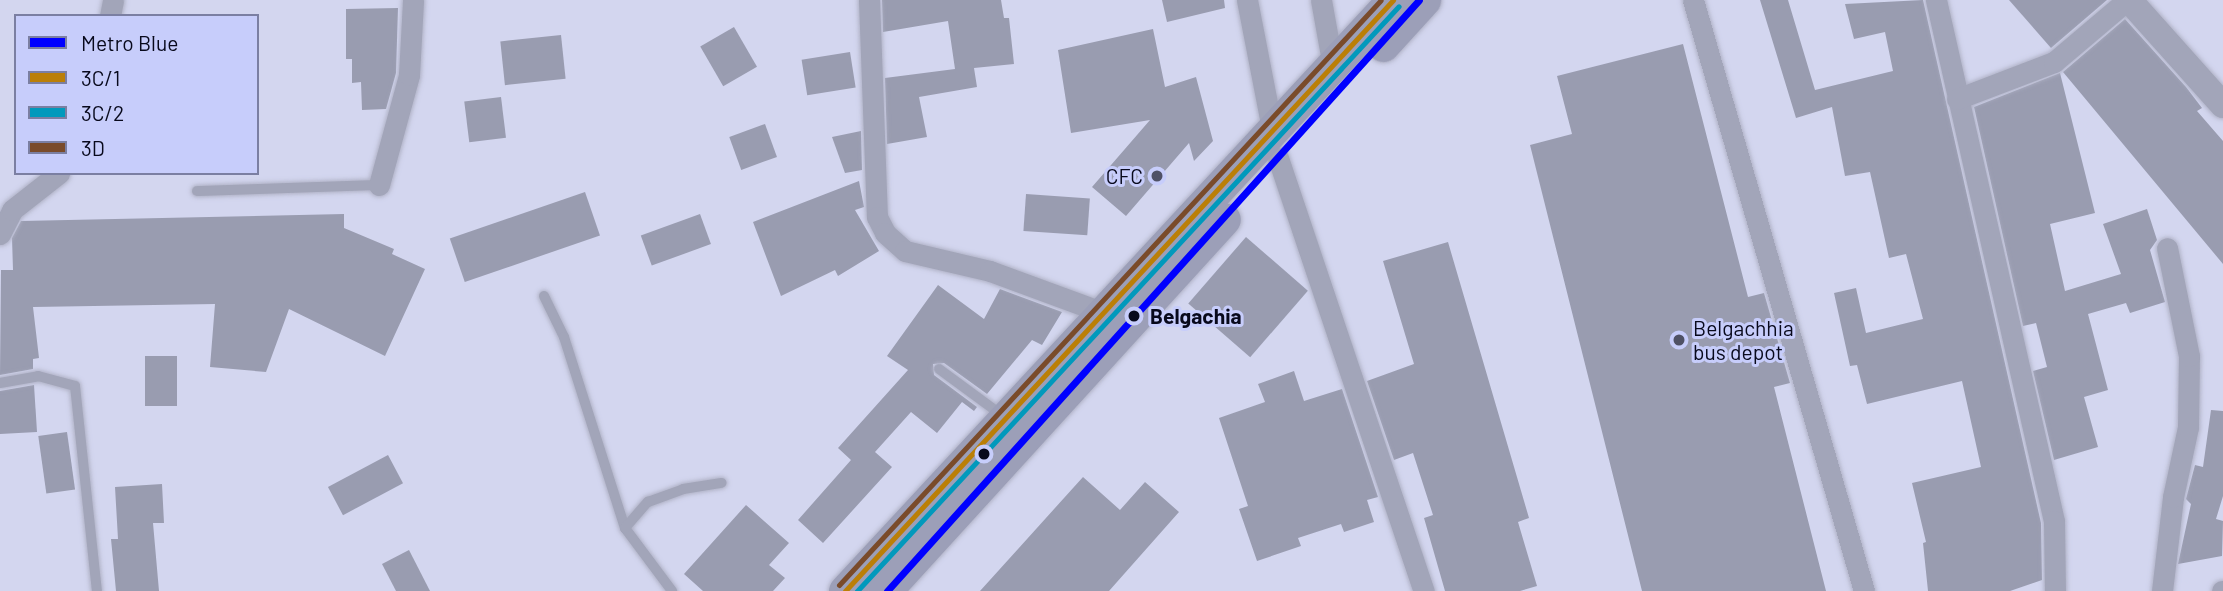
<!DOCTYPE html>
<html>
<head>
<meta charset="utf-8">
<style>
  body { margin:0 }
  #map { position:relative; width:2223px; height:591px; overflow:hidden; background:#d3d6ef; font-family:Barlow,sans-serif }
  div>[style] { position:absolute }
  .building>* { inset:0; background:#999cb0; transform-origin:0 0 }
  .roads { filter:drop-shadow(0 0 2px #b1b3c7) drop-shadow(0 0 2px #b1b3c7) }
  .service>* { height:10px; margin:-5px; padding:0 5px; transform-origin:5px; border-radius:5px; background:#a2a5b9 }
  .minor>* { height:21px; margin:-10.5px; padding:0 10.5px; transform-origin:10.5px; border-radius:10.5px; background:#a2a5b9 }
  .tertiary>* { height:26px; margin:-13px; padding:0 13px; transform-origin:13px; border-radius:13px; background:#a2a5b9 }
  .primary>* { height:33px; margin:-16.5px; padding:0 16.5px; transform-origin:16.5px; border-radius:16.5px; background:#9c9fb8 }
  .bus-1>* { height:5px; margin:-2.5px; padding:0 2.5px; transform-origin:2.5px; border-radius:2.5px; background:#bb7f07 }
  .bus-2>* { height:5px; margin:-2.5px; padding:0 2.5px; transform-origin:2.5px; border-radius:2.5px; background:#0199bc }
  .bus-3>* { height:5px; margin:-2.5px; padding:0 2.5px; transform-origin:2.5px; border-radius:2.5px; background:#7a4b2a }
  .metro-1>* { height:7px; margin:-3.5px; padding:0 3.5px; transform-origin:3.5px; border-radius:3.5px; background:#00f }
  .dots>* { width:19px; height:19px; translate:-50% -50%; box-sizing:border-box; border:4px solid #c7cdfb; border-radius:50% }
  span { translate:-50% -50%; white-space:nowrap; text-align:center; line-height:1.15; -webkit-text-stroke:6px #c7cdfb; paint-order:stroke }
  .poi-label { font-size:21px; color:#08091c }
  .right { translate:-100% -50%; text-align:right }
  .left { translate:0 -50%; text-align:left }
  .stop-label { font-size:21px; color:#08091c; font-weight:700 }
  .legend { position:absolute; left:14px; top:14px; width:245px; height:161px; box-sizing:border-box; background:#c7cdfb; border:2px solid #7b7fa2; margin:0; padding:9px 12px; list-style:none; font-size:21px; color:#08091c }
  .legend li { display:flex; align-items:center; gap:14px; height:35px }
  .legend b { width:35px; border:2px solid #7b7fa2 }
</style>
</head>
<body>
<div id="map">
  <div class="building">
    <i style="clip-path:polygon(882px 0,1001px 0,1004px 18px,1009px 18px,1014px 64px,974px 68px,977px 87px,919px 97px,927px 137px,887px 144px,885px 78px,955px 69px,948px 21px,883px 32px)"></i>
    <i style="clip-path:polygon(1162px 0,1224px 0,1225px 8px,1167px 22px)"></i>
    <i style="clip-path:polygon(1760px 0,1788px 0,1815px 90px,1893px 71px,1885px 32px,1854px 39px,1845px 4px,1923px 0,2041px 523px,2042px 580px,2010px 591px,1928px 591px,1923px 543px,1926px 542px,1912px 483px,1981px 467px,1962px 381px,1867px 404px,1857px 365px,1850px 366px,1834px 293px,1856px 288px,1866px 333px,1923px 319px,1906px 254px,1889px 258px,1870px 172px,1845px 176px,1832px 107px,1796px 118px)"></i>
    <i style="clip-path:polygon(2009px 0,2107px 0,2051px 48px)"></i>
    <i style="clip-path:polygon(398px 8px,396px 73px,386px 109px,362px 110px,361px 82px,352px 83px,352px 59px,346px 59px,346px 9px)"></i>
    <i style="clip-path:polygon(2125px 19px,2186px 87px,2202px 108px,2197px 111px,2223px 141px,2223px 264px,2063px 72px)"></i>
    <i style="left:734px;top:27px;width:46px;height:39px;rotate:60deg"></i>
    <i style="clip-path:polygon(1153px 29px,1165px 87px,1196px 77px,1213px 141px,1194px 161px,1189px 143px,1126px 216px,1092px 187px,1150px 120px,1071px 133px,1058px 50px)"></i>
    <i style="left:561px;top:35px;width:44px;height:61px;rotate:84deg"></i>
    <i style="clip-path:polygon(1683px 44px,1748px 297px,1764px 293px,1790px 383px,1774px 387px,1826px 591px,1642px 591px,1530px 145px,1572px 134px,1557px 76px)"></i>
    <i style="left:850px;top:52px;width:36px;height:49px;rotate:81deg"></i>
    <i style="clip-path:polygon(2060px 73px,2095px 213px,2050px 224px,2065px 291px,2121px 274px,2103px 224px,2147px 209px,2157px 240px,2150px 250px,2165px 302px,2130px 313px,2126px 303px,2088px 314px,2108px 390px,2084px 397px,2098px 447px,2054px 460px,2033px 371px,2047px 367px,2036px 323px,2023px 326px,1974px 107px)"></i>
    <i style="left:501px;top:97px;width:41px;height:37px;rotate:83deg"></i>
    <i style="left:765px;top:124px;width:35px;height:38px;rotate:70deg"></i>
    <i style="clip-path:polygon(861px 131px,862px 170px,845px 173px,832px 137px)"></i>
    <i style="clip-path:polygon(859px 181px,864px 207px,855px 210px,879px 251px,838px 276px,835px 270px,781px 296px,753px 222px)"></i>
    <i style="left:585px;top:192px;width:46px;height:143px;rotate:71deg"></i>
    <i style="left:1026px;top:194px;width:64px;height:37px;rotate:4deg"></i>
    <i style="clip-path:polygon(344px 214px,344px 228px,394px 249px,392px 254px,425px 269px,385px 356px,289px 309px,266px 372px,210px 367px,215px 304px,33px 307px,39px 358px,33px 359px,33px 369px,0 375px,1px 270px,13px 270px,12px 238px,21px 221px)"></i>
    <i style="left:700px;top:214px;width:32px;height:63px;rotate:70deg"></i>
    <i style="left:1246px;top:237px;width:82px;height:88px;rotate:41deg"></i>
    <i style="clip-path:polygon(1448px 242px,1529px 518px,1518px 522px,1537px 586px,1520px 591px,1445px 591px,1424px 518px,1433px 515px,1413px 453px,1394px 460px,1367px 381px,1414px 364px,1383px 261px)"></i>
    <i style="clip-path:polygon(938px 285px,984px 319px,1000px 289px,1062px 312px,1042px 345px,1032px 340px,987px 394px,944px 363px,933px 364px,934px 375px,977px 407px,974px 411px,962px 402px,937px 433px,911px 412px,875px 452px,892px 467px,823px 543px,798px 520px,851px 460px,838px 448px,908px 370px,887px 356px)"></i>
    <i style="left:145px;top:356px;width:32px;height:50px"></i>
    <i style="clip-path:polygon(1294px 371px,1304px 401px,1342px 389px,1378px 497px,1367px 500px,1374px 522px,1344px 532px,1341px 524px,1298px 538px,1301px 546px,1257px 561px,1239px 509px,1248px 506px,1219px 418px,1265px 402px,1258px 384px)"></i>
    <i style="clip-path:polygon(34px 385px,37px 432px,0 434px,0 391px)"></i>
    <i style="clip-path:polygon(2211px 410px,2223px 411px,2223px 496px,2216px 519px,2223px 521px,2222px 556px,2178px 564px,2191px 504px,2186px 499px,2195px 465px,2203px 467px)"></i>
    <i style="left:67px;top:432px;width:58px;height:29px;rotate:82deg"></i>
    <i style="left:388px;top:455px;width:32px;height:68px;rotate:62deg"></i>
    <i style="clip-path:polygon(1083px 477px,1120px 510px,1145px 482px,1179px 512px,1109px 591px,980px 591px)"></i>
    <i style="clip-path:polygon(162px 484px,164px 523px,153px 523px,159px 591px,116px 591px,111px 539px,118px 539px,115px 487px)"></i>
    <i style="clip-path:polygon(746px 505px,789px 543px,769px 565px,785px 578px,773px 591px,703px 591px,684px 574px)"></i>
    <i style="clip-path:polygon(409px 550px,430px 591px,396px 591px,382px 564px)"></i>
  </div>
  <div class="roads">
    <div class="service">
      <i style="left:197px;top:191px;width:182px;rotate:-1.9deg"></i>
      <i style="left:544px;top:296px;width:46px;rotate:64deg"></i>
      <i style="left:564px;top:337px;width:201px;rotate:72.3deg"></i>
      <i style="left:625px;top:528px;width:79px;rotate:53.3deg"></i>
      <i style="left:939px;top:369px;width:79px;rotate:36.3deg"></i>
      <i style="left:0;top:383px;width:39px;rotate:-10deg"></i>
      <i style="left:38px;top:376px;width:38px;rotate:15deg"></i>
      <i style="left:75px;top:386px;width:206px;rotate:83.9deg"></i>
      <i style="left:625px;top:528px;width:35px;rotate:-49deg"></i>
      <i style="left:648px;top:502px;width:37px;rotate:-20deg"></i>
      <i style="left:683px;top:489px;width:39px;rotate:-9deg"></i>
    </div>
    <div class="minor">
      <i style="left:869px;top:0;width:217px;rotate:87.9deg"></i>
      <i style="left:877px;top:217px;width:18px;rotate:63deg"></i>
      <i style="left:885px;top:233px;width:27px;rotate:42deg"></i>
      <i style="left:905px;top:251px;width:87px;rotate:13.2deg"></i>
      <i style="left:990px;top:271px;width:130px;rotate:20.2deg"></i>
      <i style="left:1247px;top:0;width:136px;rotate:79deg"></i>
      <i style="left:1321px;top:0;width:68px;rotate:79.8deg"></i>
      <i style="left:1693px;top:0;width:615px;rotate:73.86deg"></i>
      <i style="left:1936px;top:0;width:534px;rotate:77.24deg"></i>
      <i style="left:2054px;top:521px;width:70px;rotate:89.2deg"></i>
      <i style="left:110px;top:16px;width:16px;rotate:-79deg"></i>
      <i style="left:1957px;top:99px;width:104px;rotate:-20.9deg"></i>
      <i style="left:2054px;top:62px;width:96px;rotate:-40.3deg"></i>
      <i style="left:1278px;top:158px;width:457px;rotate:71.4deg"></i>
      <i style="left:379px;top:185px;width:114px;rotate:-74.7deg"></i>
      <i style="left:409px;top:75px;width:75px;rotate:-86.9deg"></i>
      <i style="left:0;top:234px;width:27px;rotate:-63deg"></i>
      <i style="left:12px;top:210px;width:60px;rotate:-38.2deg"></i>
      <i style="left:2162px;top:591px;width:95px;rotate:-83.3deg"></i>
      <i style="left:2173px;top:497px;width:72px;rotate:-77.9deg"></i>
      <i style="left:2188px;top:427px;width:71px;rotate:-89.2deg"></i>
      <i style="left:2189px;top:356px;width:110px;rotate:-101.5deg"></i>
      <i style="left:2222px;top:591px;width:1px"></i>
    </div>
    <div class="tertiary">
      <i style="left:2129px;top:0;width:141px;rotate:48.2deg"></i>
    </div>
    <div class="primary">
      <i style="left:1383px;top:45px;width:61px;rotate:-47.7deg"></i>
      <i style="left:845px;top:591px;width:806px;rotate:-47.16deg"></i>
      <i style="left:885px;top:591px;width:503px;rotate:-47.66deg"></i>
    </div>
  </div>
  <div class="bus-1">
    <i style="left:845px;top:591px;width:806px;rotate:-47.16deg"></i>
  </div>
  <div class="bus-2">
    <i style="left:857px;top:591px;width:797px;rotate:-47.19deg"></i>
  </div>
  <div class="bus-3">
    <i style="left:839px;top:585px;width:797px;rotate:-47.19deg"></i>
  </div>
  <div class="metro-1">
    <i style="left:887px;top:591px;width:795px;rotate:-48.01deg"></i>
  </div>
  <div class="dots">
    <i style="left:1157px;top:176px;background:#4f5166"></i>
    <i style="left:1134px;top:316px;background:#08091c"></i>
    <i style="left:1679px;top:340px;background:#4f5166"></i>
    <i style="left:984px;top:454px;background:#08091c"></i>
  </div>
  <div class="poi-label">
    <span class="right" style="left:1143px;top:176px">CFC</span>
    <span class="left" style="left:1693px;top:340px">Belgachhia<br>bus depot</span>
  </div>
  <div class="stop-label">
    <span class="left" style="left:1150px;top:316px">Belgachia</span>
  </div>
  <ul class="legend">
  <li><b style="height:9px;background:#00f"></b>Metro Blue</li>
  <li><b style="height:9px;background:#bb7f07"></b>3C/1</li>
  <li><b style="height:9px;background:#0199bc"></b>3C/2</li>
  <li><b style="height:9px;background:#7a4b2a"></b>3D</li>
  </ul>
</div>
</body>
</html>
